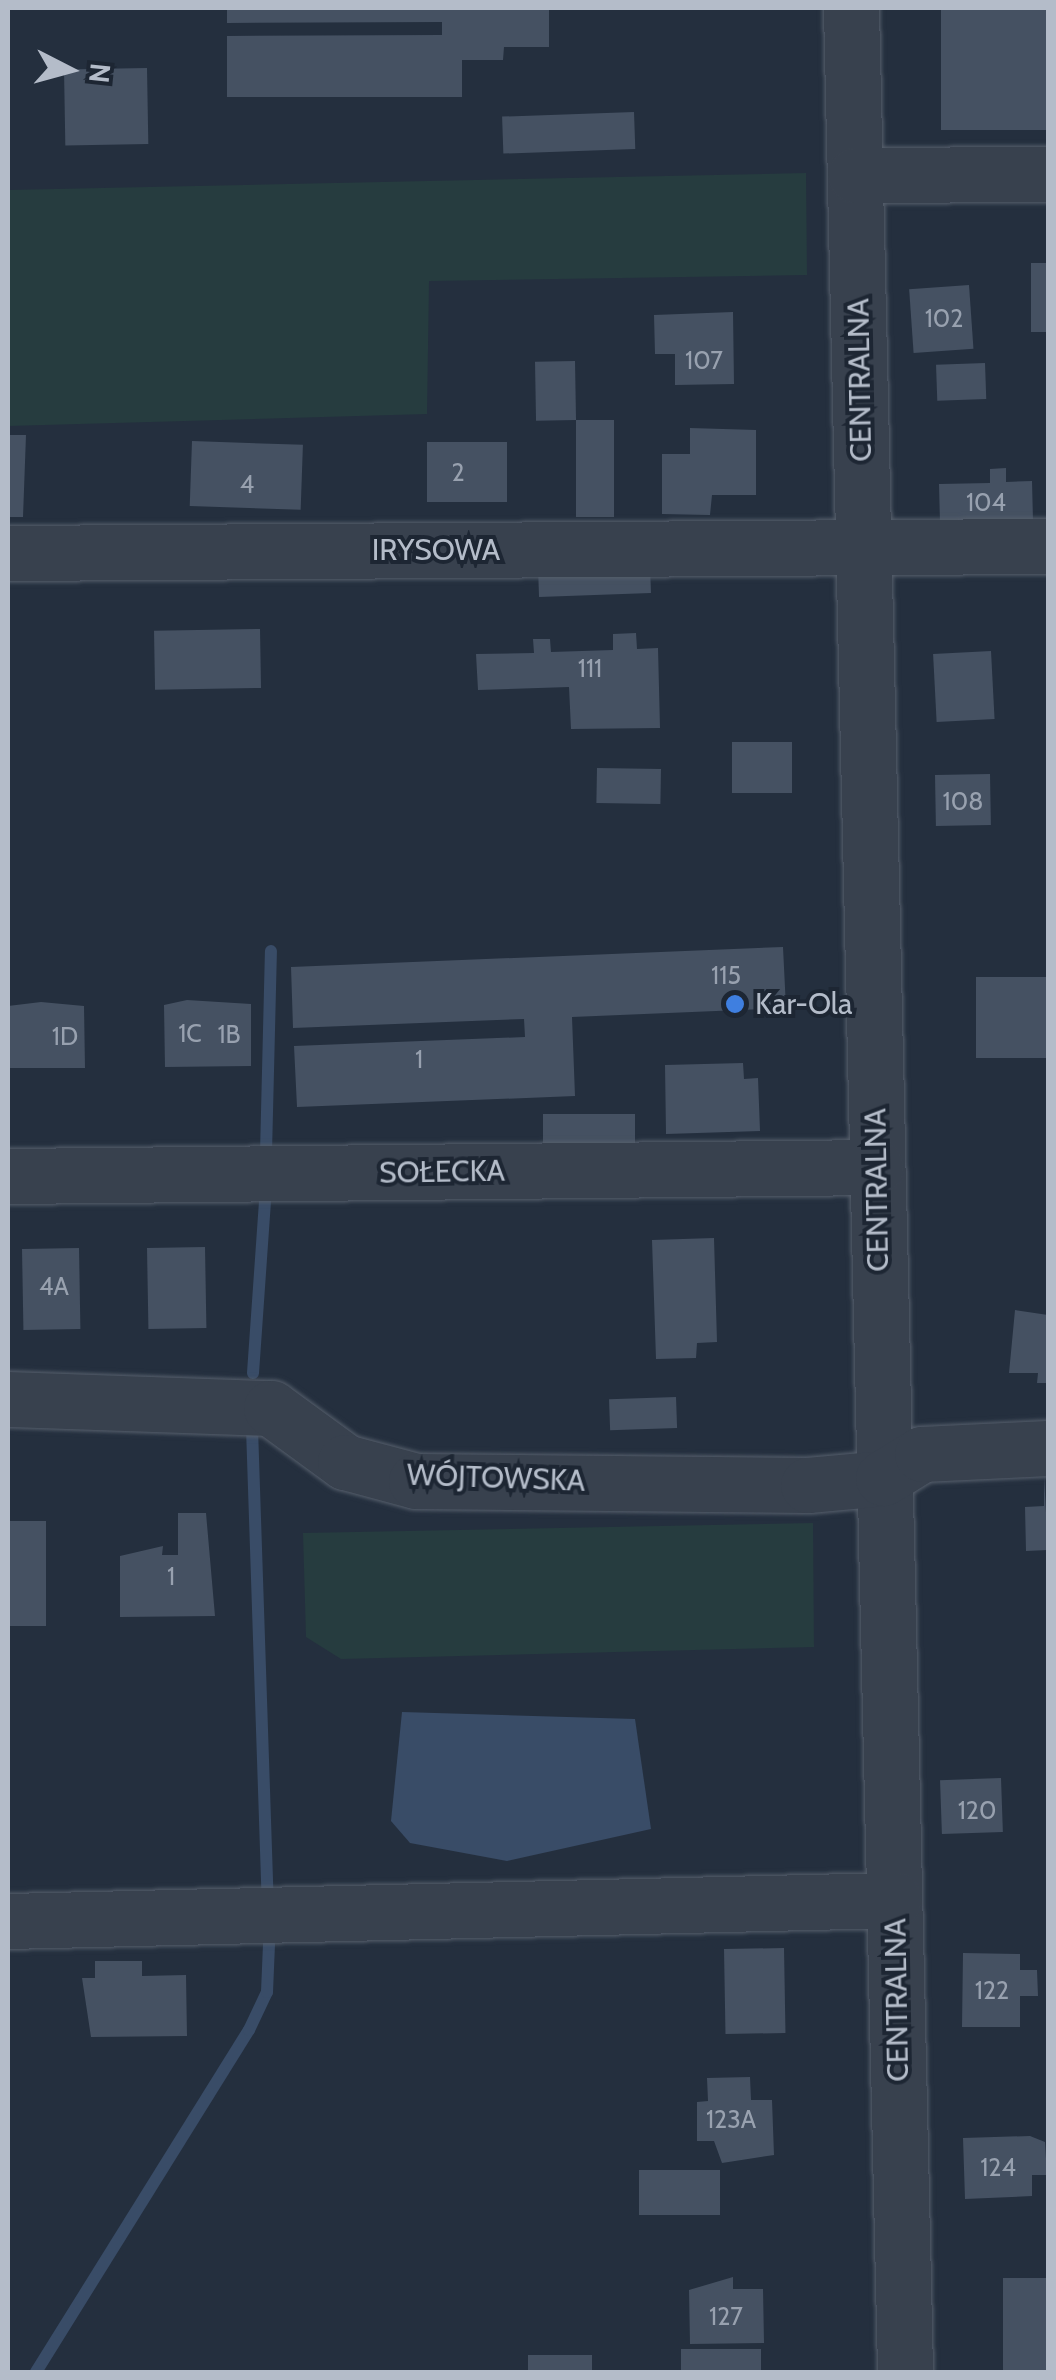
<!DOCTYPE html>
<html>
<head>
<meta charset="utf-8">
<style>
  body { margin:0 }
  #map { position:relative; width:1056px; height:2380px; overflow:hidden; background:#242f3e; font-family:Cabin,sans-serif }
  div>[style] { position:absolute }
  .green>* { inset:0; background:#263c3f }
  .water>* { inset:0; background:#394c67 }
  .stream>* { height:12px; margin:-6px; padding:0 6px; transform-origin:6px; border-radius:6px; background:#394c67 }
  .building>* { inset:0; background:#455162; transform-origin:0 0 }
  .roads { filter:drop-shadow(0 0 2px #565f6c) drop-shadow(0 0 2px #565f6c) }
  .minor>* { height:55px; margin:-27.5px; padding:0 27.5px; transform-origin:27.5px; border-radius:27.5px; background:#38414e }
  .dots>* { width:28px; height:28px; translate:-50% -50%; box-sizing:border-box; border:5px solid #1d2633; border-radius:50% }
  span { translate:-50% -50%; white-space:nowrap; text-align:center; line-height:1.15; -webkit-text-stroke:8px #1d2633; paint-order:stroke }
  .number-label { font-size:25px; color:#98a1af }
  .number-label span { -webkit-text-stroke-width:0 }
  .street-label { font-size:30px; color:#b4bcc9 }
  .poi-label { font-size:30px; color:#b4bcc9 }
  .left { translate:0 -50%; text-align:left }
  .frame { position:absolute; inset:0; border:10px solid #b4bcc9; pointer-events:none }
  .north { position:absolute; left:20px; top:20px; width:100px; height:100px; -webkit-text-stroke:8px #1d2633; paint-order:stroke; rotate:96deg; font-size:28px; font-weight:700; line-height:40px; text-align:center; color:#b4bcc9 }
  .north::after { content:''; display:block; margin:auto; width:35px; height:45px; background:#b4bcc9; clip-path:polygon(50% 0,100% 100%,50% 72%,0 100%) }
</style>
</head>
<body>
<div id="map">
  <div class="green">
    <i style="clip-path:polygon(806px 173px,807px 275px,429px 281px,427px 414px,8px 426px,8px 190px)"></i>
    <i style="clip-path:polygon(813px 1523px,814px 1647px,341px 1659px,306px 1637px,303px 1533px)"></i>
  </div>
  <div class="water">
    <i style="clip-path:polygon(402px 1712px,635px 1719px,651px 1829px,507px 1861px,410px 1843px,391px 1821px)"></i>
  </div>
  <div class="stream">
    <i style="left:266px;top:1153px;width:202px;rotate:-88.6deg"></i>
    <i style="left:253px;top:1373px;width:187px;rotate:-86deg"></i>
    <i style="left:252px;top:1428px;width:472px;rotate:88.1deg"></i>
    <i style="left:36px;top:2372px;width:403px;rotate:-58.1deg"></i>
    <i style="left:249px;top:2030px;width:42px;rotate:-64.7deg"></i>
    <i style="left:267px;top:1992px;width:48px;rotate:-87.6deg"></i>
  </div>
  <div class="building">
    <i style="clip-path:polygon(227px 8px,549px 8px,549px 47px,504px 47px,503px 60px,462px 60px,462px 97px,227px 97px,227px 36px,442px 35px,442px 22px,227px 23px)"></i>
    <i style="left:941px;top:8px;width:107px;height:122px"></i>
    <i style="left:147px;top:68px;width:76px;height:83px;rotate:89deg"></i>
    <i style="left:634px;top:112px;width:37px;height:132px;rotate:88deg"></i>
    <i style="left:1031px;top:263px;width:17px;height:69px"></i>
    <i style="left:969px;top:285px;width:64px;height:60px;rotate:86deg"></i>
    <i style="clip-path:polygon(733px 312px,734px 384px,675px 385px,675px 354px,655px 354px,654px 315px)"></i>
    <i style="left:575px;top:361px;width:59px;height:40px;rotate:89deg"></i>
    <i style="left:985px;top:363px;width:36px;height:49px;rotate:88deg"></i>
    <i style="left:576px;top:420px;width:38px;height:97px"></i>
    <i style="clip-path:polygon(690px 428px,756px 430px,756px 495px,712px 495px,710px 515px,662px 514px,662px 454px,690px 454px)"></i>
    <i style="clip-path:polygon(8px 435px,26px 435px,23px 517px,8px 517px)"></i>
    <i style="left:192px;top:441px;width:111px;height:65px;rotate:2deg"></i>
    <i style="left:427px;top:442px;width:80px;height:60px"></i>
    <i style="clip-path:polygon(1006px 468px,1006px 482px,1032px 481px,1033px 520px,940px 523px,939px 484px,990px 483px,990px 469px)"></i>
    <i style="left:650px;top:565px;width:28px;height:112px;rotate:88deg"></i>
    <i style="left:260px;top:629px;width:59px;height:106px;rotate:89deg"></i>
    <i style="clip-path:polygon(636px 633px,637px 649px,658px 648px,660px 728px,571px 729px,569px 687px,478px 690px,476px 654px,534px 653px,533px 639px,550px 639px,551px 652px,613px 650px,613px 634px)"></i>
    <i style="left:991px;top:651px;width:68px;height:58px;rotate:87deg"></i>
    <i style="left:732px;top:742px;width:60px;height:51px"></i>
    <i style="left:597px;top:768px;width:64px;height:35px;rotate:1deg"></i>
    <i style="left:990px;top:774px;width:51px;height:55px;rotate:89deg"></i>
    <i style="clip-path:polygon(783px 947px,786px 1008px,572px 1017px,575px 1096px,297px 1107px,294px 1046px,525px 1037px,524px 1019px,293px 1028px,291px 967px)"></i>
    <i style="left:976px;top:977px;width:72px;height:81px"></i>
    <i style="clip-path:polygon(187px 1000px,251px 1004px,251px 1066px,165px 1067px,164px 1005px)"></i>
    <i style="clip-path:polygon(41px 1002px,84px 1006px,85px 1068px,8px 1068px,8px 1006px)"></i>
    <i style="clip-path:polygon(743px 1063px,744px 1079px,758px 1078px,760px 1131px,666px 1134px,665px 1065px)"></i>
    <i style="left:635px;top:1114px;width:37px;height:92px;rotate:90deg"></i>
    <i style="clip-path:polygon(714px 1238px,717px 1342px,697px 1343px,696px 1358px,656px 1359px,652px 1240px)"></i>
    <i style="left:205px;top:1247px;width:81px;height:58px;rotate:89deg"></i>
    <i style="left:79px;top:1248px;width:81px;height:57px;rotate:89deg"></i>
    <i style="clip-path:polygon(1015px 1310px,1048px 1315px,1048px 1383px,1037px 1383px,1038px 1373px,1009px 1373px)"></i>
    <i style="left:676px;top:1397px;width:31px;height:67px;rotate:88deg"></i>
    <i style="clip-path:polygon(1044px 1475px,1048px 1550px,1026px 1551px,1025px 1507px,1044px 1506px)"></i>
    <i style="clip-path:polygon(178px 1513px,206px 1513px,215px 1616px,120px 1617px,120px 1556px,163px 1546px,162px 1555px,178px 1555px)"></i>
    <i style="left:8px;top:1521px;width:38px;height:105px"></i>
    <i style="left:1001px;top:1778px;width:54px;height:61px;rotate:88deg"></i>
    <i style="left:784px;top:1948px;width:85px;height:60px;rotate:89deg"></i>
    <i style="clip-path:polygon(963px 1953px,1020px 1954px,1020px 1970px,1037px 1970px,1038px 1996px,1020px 1996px,1020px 2027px,962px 2027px)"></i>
    <i style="clip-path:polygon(95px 1961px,142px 1961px,142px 1976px,186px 1975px,187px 2036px,91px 2037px,82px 1978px,95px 1978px)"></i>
    <i style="clip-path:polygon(750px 2077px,751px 2100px,772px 2100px,774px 2155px,722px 2163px,714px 2141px,697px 2141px,697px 2102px,708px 2101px,707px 2078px)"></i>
    <i style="clip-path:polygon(1030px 2136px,1045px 2142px,1047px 2175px,1032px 2175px,1032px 2196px,965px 2199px,963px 2138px)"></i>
    <i style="left:639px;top:2170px;width:81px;height:45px"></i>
    <i style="clip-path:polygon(733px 2277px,733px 2289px,763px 2289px,764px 2343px,690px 2344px,689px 2290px)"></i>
    <i style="left:1003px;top:2278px;width:45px;height:94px"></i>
    <i style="left:681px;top:2349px;width:80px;height:23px"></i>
    <i style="left:592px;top:2355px;width:17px;height:64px;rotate:90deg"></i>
  </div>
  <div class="roads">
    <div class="minor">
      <i style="left:851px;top:8px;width:2365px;rotate:88.69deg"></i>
      <i style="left:855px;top:175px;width:193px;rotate:-0.3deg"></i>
      <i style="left:8px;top:553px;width:1040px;rotate:-0.39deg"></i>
      <i style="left:8px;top:1176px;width:868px;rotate:-0.59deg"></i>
      <i style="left:8px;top:1399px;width:263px;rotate:2deg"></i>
      <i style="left:271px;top:1408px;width:92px;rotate:36.1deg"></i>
      <i style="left:345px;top:1462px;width:73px;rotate:15deg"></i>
      <i style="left:416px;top:1481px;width:392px;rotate:0.6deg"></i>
      <i style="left:808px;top:1485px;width:75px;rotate:-5.3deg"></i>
      <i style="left:883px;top:1478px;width:46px;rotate:-31.6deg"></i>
      <i style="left:922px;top:1454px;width:126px;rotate:-2.7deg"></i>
      <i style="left:8px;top:1921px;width:886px;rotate:-1.36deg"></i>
    </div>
  </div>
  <div class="dots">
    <i style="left:735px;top:1004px;background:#3f7fe0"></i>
  </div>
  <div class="number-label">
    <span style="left:944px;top:318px">102</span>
    <span style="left:704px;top:360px">107</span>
    <span style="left:458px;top:472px">2</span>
    <span style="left:247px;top:484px">4</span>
    <span style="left:986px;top:502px">104</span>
    <span style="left:590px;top:668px">111</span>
    <span style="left:963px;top:801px">108</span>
    <span style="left:726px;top:975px">115</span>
    <span style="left:190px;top:1033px">1C</span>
    <span style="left:229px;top:1034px">1B</span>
    <span style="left:65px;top:1036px">1D</span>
    <span style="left:419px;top:1059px">1</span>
    <span style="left:54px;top:1286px">4A</span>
    <span style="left:171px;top:1576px">1</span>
    <span style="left:977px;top:1810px">120</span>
    <span style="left:992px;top:1990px">122</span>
    <span style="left:731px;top:2119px">123A</span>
    <span style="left:998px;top:2167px">124</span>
    <span style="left:726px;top:2316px">127</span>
  </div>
  <div class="street-label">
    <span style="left:860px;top:380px;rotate:-91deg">CENTRALNA</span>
    <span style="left:436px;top:550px">IRYSOWA</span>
    <span style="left:442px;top:1172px;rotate:-1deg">SOŁECKA</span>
    <span style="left:877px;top:1190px;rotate:-91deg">CENTRALNA</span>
    <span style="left:496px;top:1478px;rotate:2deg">WÓJTOWSKA</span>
    <span style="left:897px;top:2000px;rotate:-91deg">CENTRALNA</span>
  </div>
  <div class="poi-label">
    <span class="left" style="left:755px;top:1004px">Kar-Ola</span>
  </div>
  <div class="frame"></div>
  <div class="north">N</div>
</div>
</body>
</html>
